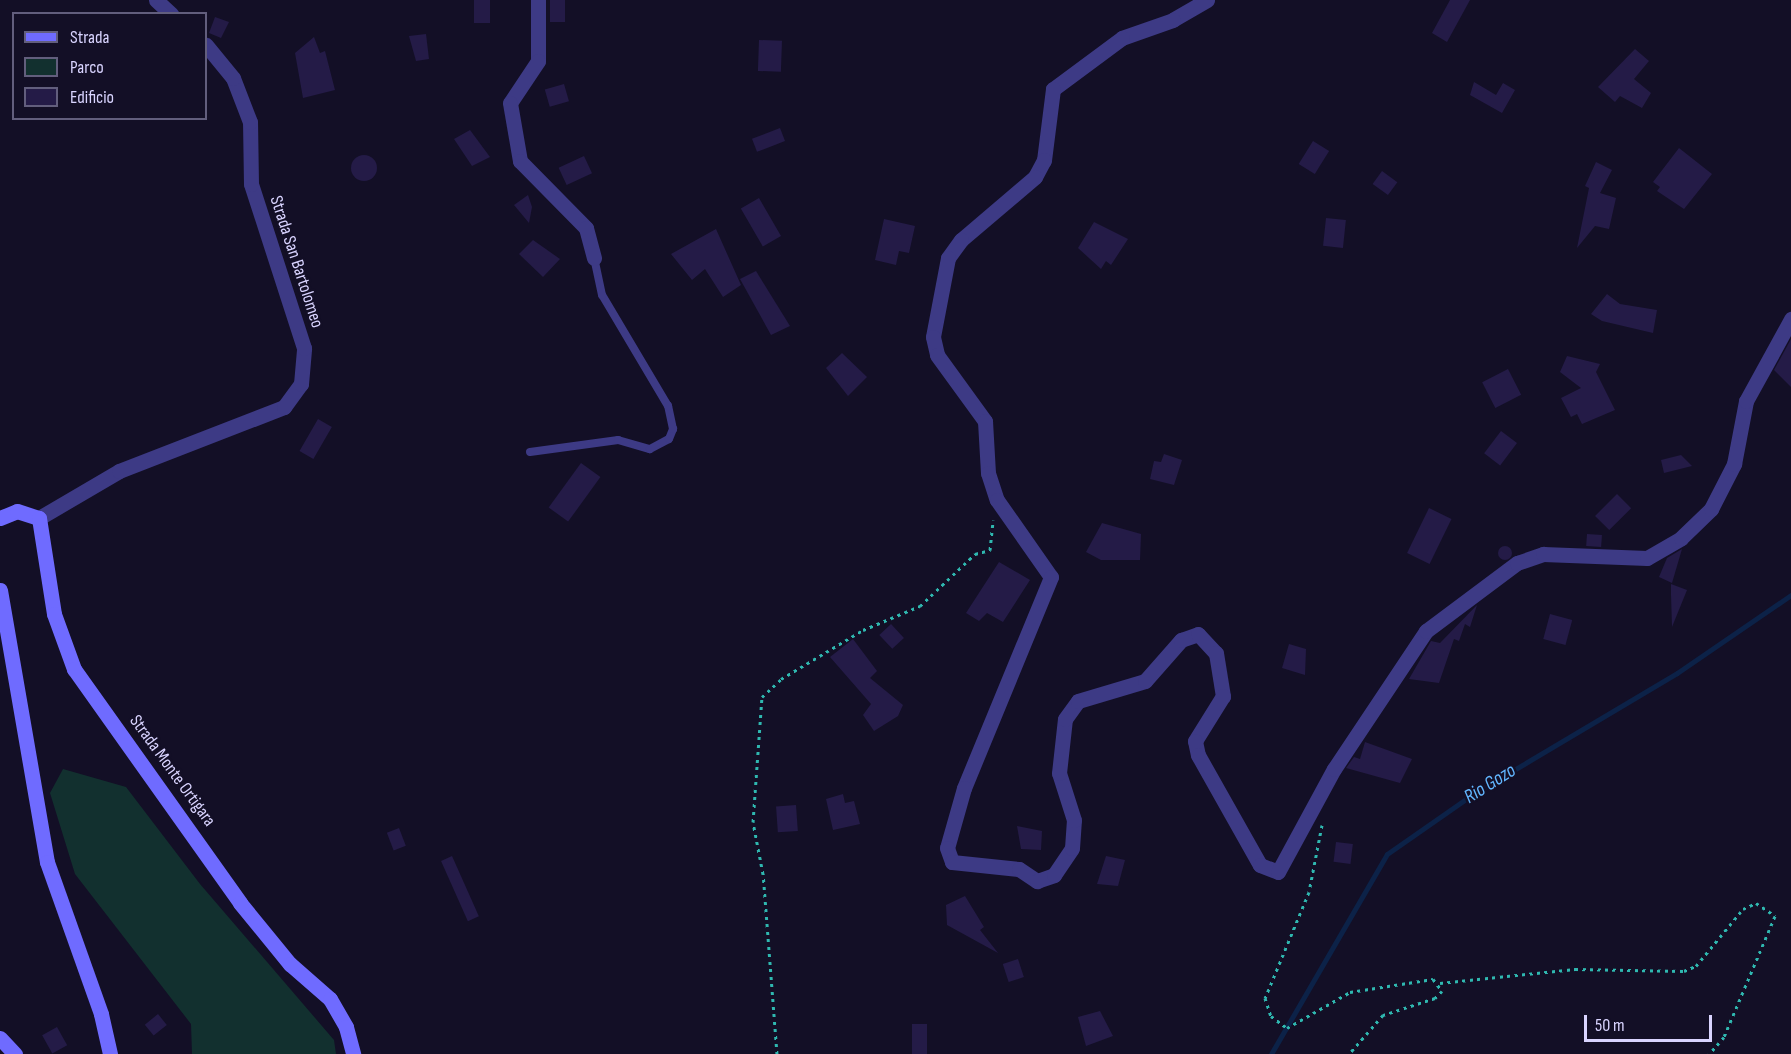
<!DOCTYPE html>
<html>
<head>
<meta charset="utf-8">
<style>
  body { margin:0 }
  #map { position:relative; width:1791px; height:1054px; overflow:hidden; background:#130f26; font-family:"Sofia Sans Condensed",sans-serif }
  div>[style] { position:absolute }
  .green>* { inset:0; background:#12302f }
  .stream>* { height:5px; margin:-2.5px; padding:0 2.5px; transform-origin:2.5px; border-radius:2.5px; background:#0c2248 }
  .building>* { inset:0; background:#241b47; transform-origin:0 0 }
  .round { border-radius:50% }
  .path>* { height:3px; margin-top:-1.5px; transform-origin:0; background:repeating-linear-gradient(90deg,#2fb8b0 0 3px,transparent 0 7.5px) }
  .service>* { height:8px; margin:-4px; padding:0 4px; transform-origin:4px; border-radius:4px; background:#3d3a85 }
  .minor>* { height:15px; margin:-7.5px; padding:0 7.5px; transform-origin:7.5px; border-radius:7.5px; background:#3d3a85 }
  .secondary>* { height:15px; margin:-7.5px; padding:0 7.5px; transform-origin:7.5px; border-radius:7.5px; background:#6f6bff }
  span { translate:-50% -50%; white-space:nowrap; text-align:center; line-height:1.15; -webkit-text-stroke:5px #130f26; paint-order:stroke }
  .street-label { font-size:18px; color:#d9d4ff }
  .water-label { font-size:20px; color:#62b6ff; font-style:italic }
  .legend { position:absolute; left:12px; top:12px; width:195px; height:108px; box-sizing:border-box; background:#130f26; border:2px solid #625e7d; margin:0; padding:8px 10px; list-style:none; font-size:18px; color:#d9d4ff }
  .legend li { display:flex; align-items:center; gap:12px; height:30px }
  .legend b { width:30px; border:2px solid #625e7d }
  .scale { position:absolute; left:1584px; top:1015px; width:128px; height:27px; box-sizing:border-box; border:3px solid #d9d4ff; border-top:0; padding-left:8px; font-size:18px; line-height:21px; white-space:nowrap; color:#d9d4ff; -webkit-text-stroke:4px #130f26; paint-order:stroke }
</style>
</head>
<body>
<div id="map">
  <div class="green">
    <i style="clip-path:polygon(63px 769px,126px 787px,200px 884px,334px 1040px,336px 1054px,192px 1054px,191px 1024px,75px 874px,50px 793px)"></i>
  </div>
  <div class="stream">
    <i style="left:1271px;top:1054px;width:231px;rotate:-59.9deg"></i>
    <i style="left:1387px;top:854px;width:101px;rotate:-34.9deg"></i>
    <i style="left:1470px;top:796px;width:241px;rotate:-30.7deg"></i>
    <i style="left:1677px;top:673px;width:138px;rotate:-34.4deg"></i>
  </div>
  <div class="building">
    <i style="left:474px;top:0;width:16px;height:23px"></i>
    <i style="left:550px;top:0;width:15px;height:22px"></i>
    <i style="clip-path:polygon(1450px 0,1470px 0,1447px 42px,1432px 33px)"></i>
    <i style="clip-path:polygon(215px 17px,229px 22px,221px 38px,209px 33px)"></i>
    <i style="clip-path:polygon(426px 34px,429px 59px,416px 61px,409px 36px)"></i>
    <i style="clip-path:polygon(314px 37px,320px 53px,325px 51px,335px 90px,303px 98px,295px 53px)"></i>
    <i style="left:759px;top:40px;width:23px;height:31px;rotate:2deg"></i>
    <i style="clip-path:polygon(1635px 49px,1649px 61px,1634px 79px,1651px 93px,1642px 108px,1620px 96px,1615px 102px,1598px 87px)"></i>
    <i style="clip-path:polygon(1474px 82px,1496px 95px,1503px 83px,1515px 90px,1502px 113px,1470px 95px)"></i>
    <i style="left:564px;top:84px;width:18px;height:20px;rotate:74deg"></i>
    <i style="left:780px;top:128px;width:14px;height:30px;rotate:69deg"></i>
    <i style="clip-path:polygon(470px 130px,490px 157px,472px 166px,454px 139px)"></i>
    <i style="left:1313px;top:141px;width:19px;height:27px;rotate:32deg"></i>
    <i style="clip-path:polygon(1679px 148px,1712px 174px,1684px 209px,1657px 191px,1660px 187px,1653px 182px)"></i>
    <i class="round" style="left:351px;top:155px;width:26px;height:26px"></i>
    <i style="left:584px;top:156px;width:19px;height:28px;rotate:65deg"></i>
    <i style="clip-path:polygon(1596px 162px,1612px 170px,1600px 193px,1616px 198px,1609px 229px,1595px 226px,1577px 248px,1589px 188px,1585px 186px)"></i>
    <i style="left:1382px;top:171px;width:19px;height:16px;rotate:36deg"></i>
    <i style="clip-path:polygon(528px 195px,532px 207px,529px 223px,514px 205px)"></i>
    <i style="left:759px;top:198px;width:44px;height:21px;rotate:60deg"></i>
    <i style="left:1326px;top:218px;width:20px;height:28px;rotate:6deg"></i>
    <i style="clip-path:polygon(884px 219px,915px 226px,909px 253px,899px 251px,896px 265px,875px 260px)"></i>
    <i style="clip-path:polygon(1094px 222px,1128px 239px,1111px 265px,1106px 261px,1101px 269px,1078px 248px)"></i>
    <i style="clip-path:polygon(716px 229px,741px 285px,723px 297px,705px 269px,692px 280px,671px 254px)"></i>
    <i style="clip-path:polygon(533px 240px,560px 259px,543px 277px,519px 254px)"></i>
    <i style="clip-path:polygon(756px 271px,790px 326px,771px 335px,740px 279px)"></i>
    <i style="clip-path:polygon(1607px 294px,1620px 304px,1657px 310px,1653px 333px,1602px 321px,1591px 314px)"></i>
    <i style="clip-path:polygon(1791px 339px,1791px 387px,1774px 370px)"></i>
    <i style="clip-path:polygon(842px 353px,867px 377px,848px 396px,826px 368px)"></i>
    <i style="clip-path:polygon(1567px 356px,1600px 364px,1596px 372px,1615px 410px,1582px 424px,1577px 414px,1571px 417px,1561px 398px,1581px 388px,1560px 372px)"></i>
    <i style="left:1508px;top:369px;width:29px;height:29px;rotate:63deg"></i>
    <i style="left:318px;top:419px;width:16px;height:37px;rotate:30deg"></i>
    <i style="left:1501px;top:431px;width:20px;height:28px;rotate:37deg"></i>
    <i style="clip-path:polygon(1164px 454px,1182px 460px,1174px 485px,1150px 479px,1154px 461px,1161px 462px)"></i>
    <i style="clip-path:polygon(1681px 455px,1692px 466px,1664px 473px,1661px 460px)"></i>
    <i style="left:581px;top:463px;width:24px;height:55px;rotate:36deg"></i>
    <i style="left:1617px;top:494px;width:20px;height:31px;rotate:45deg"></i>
    <i style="left:1429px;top:508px;width:25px;height:50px;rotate:26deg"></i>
    <i style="clip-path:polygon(1102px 523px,1141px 534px,1140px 560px,1101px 560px,1086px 552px)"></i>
    <i style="left:1587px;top:534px;width:15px;height:12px;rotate:4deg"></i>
    <i class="round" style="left:1498px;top:546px;width:14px;height:14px"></i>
    <i style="clip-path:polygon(1682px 549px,1672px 583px,1659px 577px,1667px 558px)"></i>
    <i style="clip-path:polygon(999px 562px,1030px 580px,1003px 622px,987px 613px,979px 621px,966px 613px)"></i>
    <i style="clip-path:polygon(1671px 584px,1687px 590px,1672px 627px,1671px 594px)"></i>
    <i style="clip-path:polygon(1477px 605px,1470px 627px,1465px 624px,1459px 641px,1454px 639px,1439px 683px,1409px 679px,1431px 641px,1440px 643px)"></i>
    <i style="left:1550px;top:614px;width:23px;height:26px;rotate:15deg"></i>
    <i style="left:891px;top:624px;width:19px;height:16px;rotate:47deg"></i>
    <i style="clip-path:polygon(853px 639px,877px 671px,870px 678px,903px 705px,898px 716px,874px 731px,863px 715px,871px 704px,830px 657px)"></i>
    <i style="clip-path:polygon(1289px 644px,1306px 649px,1305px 675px,1282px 668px)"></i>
    <i style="clip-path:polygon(1365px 742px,1412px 759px,1400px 783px,1346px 768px,1354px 757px,1360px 759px)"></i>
    <i style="clip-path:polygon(843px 794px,845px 803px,854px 801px,860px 824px,833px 830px,826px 799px)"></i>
    <i style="left:796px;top:805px;width:26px;height:20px;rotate:86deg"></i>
    <i style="clip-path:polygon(1017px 826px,1042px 831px,1041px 850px,1021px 849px)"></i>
    <i style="left:399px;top:828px;width:19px;height:13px;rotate:69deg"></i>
    <i style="left:1336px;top:842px;width:17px;height:20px;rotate:7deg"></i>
    <i style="left:452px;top:856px;width:66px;height:12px;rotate:66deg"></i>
    <i style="clip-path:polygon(1106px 856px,1125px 860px,1118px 886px,1097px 884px)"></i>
    <i style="clip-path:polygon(965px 896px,984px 927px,980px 930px,998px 953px,947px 925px,946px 905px)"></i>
    <i style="left:1018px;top:959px;width:19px;height:16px;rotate:72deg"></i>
    <i style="clip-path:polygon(1100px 1011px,1113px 1036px,1086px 1046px,1078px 1017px)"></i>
    <i style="left:158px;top:1014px;width:14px;height:17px;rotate:51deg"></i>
    <i style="left:912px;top:1024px;width:15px;height:30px"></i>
    <i style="left:57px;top:1027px;width:21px;height:17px;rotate:61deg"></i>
  </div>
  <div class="path">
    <i style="left:1322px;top:825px;width:68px;rotate:101deg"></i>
    <i style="left:1309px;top:892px;width:115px;rotate:112.5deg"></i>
    <i style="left:1265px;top:998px;width:19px;rotate:72deg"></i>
    <i style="left:1271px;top:1016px;width:20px;rotate:37deg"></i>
    <i style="left:1287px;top:1028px;width:73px;rotate:-29.7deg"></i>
    <i style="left:1350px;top:992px;width:84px;rotate:-8.9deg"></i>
    <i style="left:1433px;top:979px;width:15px;rotate:53deg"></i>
    <i style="left:1442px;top:991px;width:10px;rotate:135deg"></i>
    <i style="left:1435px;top:998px;width:55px;rotate:161.9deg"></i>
    <i style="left:1383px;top:1015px;width:52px;rotate:131.1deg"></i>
    <i style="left:1440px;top:983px;width:136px;rotate:-5.9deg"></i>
    <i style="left:1575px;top:969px;width:109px;rotate:1.1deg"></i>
    <i style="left:1684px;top:971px;width:13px;rotate:-23deg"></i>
    <i style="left:1696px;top:966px;width:74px;rotate:-50.5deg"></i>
    <i style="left:1743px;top:909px;width:14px;rotate:-25deg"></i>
    <i style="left:1756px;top:903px;width:23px;rotate:34deg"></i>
    <i style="left:1775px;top:916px;width:131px;rotate:112.9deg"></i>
    <i style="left:1724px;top:1037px;width:23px;rotate:131deg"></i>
    <i style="left:777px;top:1054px;width:181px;rotate:-94.4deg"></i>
    <i style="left:763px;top:874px;width:53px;rotate:-100.9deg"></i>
    <i style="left:753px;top:822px;width:125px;rotate:-85.9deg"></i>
    <i style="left:762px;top:697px;width:26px;rotate:-43deg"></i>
    <i style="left:781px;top:679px;width:96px;rotate:-30.9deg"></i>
    <i style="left:863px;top:630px;width:62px;rotate:-22.8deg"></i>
    <i style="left:920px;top:606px;width:76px;rotate:-43.4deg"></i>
    <i style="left:975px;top:554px;width:16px;rotate:-15deg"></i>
    <i style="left:990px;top:550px;width:30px;rotate:-84deg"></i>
  </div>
  <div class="service">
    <i style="left:530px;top:452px;width:89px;rotate:-7.8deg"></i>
    <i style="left:618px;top:440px;width:33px;rotate:16deg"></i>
    <i style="left:650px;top:449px;width:21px;rotate:-28deg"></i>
    <i style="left:669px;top:439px;width:11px;rotate:-68deg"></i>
    <i style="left:673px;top:429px;width:24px;rotate:-102deg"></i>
    <i style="left:668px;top:406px;width:129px;rotate:-120.7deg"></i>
    <i style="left:602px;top:295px;width:38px;rotate:-102deg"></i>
  </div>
  <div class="minor">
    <i style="left:156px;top:0;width:21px;rotate:43deg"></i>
    <i style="left:538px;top:0;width:61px;rotate:90deg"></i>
    <i style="left:538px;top:61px;width:50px;rotate:123.7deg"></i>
    <i style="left:510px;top:103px;width:59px;rotate:80.2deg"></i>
    <i style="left:520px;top:161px;width:94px;rotate:45.4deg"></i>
    <i style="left:586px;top:228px;width:31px;rotate:75deg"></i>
    <i style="left:1207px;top:0;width:39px;rotate:150deg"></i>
    <i style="left:1173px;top:20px;width:54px;rotate:160.6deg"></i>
    <i style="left:1122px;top:38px;width:86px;rotate:143.5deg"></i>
    <i style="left:1053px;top:89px;width:72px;rotate:97.2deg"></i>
    <i style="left:1044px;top:160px;width:19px;rotate:118deg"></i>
    <i style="left:1035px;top:177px;width:97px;rotate:139.6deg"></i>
    <i style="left:961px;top:240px;width:22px;rotate:126deg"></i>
    <i style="left:948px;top:258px;width:80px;rotate:100.8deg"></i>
    <i style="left:933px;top:337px;width:18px;rotate:77deg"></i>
    <i style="left:937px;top:355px;width:82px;rotate:54deg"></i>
    <i style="left:985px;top:421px;width:52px;rotate:86.7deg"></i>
    <i style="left:988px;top:473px;width:28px;rotate:72deg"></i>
    <i style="left:997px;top:500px;width:94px;rotate:55deg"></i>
    <i style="left:1051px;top:577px;width:228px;rotate:112.4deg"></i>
    <i style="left:964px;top:788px;width:62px;rotate:105.8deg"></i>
    <i style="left:947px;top:848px;width:15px;rotate:70deg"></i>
    <i style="left:952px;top:862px;width:67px;rotate:6deg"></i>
    <i style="left:1019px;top:869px;width:22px;rotate:34deg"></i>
    <i style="left:1037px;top:881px;width:18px;rotate:-19deg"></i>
    <i style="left:1054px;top:875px;width:32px;rotate:-56deg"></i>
    <i style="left:1072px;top:848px;width:28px;rotate:-86deg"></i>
    <i style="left:1074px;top:820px;width:49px;rotate:-107.7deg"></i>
    <i style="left:1059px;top:773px;width:54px;rotate:-83.7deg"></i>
    <i style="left:1065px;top:719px;width:22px;rotate:-54deg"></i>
    <i style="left:1078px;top:701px;width:70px;rotate:-16.6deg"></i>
    <i style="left:1145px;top:681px;width:55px;rotate:-48.7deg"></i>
    <i style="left:1181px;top:640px;width:18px;rotate:-19deg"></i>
    <i style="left:1198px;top:634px;width:26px;rotate:47deg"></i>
    <i style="left:1216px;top:653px;width:44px;rotate:80.8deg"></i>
    <i style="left:1223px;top:696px;width:53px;rotate:121.9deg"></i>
    <i style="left:1195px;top:741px;width:14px;rotate:78deg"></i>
    <i style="left:1198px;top:755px;width:126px;rotate:60.6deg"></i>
    <i style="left:1260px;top:865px;width:19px;rotate:21deg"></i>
    <i style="left:1278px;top:872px;width:117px;rotate:-61.5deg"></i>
    <i style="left:1334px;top:769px;width:166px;rotate:-56.3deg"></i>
    <i style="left:1426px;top:631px;width:114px;rotate:-36.8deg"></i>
    <i style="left:1517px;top:563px;width:28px;rotate:-19deg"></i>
    <i style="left:1543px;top:554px;width:104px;rotate:2.2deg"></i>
    <i style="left:1647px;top:558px;width:39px;rotate:-30deg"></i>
    <i style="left:1681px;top:538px;width:42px;rotate:-44deg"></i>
    <i style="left:1711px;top:509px;width:51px;rotate:-62.9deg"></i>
    <i style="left:1734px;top:464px;width:64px;rotate:-79.2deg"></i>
    <i style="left:1746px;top:401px;width:94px;rotate:-61.2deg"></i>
    <i style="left:39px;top:518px;width:93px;rotate:-30.4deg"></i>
    <i style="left:119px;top:471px;width:177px;rotate:-21.2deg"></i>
    <i style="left:284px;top:407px;width:29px;rotate:-54deg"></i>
    <i style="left:301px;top:384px;width:36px;rotate:-85deg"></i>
    <i style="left:304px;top:348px;width:172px;rotate:-107.9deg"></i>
    <i style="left:251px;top:184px;width:62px;rotate:-90.9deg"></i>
    <i style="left:250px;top:122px;width:47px;rotate:-111.1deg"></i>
    <i style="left:233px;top:78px;width:43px;rotate:-129.3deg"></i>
  </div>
  <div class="secondary">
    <i style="left:0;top:518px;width:18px;rotate:-22deg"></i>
    <i style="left:17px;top:511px;width:23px;rotate:18deg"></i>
    <i style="left:39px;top:518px;width:97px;rotate:81.1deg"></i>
    <i style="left:54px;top:614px;width:59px;rotate:70deg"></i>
    <i style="left:74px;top:669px;width:287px;rotate:54.6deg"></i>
    <i style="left:240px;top:903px;width:79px;rotate:50.7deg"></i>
    <i style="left:290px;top:964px;width:53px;rotate:41.2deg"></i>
    <i style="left:330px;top:999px;width:32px;rotate:60deg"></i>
    <i style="left:346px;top:1027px;width:28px;rotate:75deg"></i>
    <i style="left:0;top:590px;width:276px;rotate:80.2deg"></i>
    <i style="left:47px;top:862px;width:161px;rotate:70.4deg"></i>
    <i style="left:101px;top:1014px;width:41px;rotate:77.3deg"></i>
    <i style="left:0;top:1038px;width:22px;rotate:47deg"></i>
  </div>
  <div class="street-label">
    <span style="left:296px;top:262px;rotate:72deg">Strada San Bartolomeo</span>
    <span style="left:172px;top:771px;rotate:54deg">Strada Monte Ortigara</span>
  </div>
  <div class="water-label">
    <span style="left:1490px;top:784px;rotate:-32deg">Rio Gozo</span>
  </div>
  <ul class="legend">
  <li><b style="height:8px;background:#6f6bff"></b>Strada</li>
  <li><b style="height:16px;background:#12302f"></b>Parco</li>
  <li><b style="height:16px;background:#241b47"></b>Edificio</li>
  </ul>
  <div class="scale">50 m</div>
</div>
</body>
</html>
